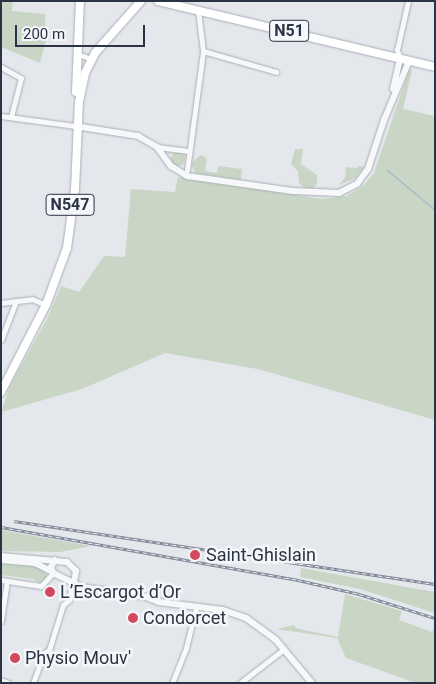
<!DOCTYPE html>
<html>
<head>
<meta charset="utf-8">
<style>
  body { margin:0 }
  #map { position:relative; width:436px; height:684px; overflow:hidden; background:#e4e7ec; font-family:Roboto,sans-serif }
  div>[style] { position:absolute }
  .green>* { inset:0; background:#c9d6c5 }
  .round { border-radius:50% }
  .stream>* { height:1px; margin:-0.5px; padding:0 0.5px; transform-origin:0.5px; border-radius:0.5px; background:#9fb4cc }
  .roads { filter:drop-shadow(0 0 1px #a9aeb7) drop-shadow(0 0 1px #a9aeb7) }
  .pedestrian>* { height:4px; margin:-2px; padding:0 2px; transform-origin:2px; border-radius:2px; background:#f7f8fa }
  .minor>* { height:5px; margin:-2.5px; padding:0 2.5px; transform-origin:2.5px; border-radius:2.5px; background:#f7f8fa }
  .tertiary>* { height:6px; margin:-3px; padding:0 3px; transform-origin:3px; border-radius:3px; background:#f7f8fa }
  .primary>* { height:8px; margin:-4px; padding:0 4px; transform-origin:4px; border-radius:4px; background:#fff }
  .rail>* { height:3px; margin-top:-1.5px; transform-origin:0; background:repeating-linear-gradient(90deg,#f4f6f9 0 4px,#7d8696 0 8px); box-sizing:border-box; border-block:1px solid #7d8696 }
  .dots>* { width:14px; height:14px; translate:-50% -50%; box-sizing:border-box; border:2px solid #f4f6f9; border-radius:50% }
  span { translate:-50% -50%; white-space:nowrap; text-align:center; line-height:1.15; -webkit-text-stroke:5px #f4f6f9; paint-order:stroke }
  .shield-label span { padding:1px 4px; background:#f4f6f9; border:1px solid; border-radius:4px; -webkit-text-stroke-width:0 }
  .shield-label { font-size:16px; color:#2b3445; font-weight:700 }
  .poi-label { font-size:18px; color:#2b3445 }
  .left { translate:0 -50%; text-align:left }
  .frame { position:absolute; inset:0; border:2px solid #2b3445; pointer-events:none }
  .scale { position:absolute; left:15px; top:25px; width:130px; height:22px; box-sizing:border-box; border:2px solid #2b3445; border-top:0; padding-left:6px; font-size:15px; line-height:18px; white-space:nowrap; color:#2b3445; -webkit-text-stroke:4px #f4f6f9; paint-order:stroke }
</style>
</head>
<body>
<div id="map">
  <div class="green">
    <i style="clip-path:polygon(1px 1px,13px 1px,12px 11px,45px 14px,46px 40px,40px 63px,1px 47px)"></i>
    <i style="clip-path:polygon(409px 70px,412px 70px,403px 109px,435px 116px,435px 420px,258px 369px,165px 353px,82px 389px,1px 412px,10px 386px,47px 319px,61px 286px,79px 292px,104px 256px,125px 257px,131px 189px,175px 192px,178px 177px,322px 199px,347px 196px,364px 185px,374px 173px)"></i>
    <i style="clip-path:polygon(295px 149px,303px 149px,301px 164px,317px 175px,317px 184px,312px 189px,306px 189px,299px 183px,298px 171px,291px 164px)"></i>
    <i class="round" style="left:171px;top:152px;width:14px;height:14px"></i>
    <i style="clip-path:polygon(201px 155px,207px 158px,205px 171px,217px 173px,218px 166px,242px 169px,241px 180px,195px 173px,191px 163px)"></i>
    <i style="clip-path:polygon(358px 166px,364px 167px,356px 178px,339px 185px,345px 178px,346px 167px,357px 168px)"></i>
    <i style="clip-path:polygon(1px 530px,91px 546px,60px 552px,1px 551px)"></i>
    <i style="clip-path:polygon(1px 563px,33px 565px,44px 570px,47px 578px,39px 583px,33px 579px,1px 575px)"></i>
    <i style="clip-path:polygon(301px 568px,435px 592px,435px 613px,360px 589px,300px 577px)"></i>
    <i style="clip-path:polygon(345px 594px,402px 611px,399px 620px,432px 632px,435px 625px,435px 683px,416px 683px,346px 658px,337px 638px,276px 629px,295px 625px,295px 628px,338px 637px)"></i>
  </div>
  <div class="stream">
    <i style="left:387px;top:170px;width:62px;rotate:39.8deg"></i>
  </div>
  <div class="roads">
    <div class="pedestrian">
      <i style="left:1px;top:680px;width:9px;rotate:21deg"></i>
    </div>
    <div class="minor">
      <i style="left:203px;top:51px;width:76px;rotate:16deg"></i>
      <i style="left:78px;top:54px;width:14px;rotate:21deg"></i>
      <i style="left:400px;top:58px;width:9px;rotate:-111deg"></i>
      <i style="left:397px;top:50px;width:50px;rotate:-77.3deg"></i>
      <i style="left:1px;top:67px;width:23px;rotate:29deg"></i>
      <i style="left:21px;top:78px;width:40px;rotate:104.4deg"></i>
      <i style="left:1px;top:116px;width:75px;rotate:7.7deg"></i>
      <i style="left:157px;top:147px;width:32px;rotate:7deg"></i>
      <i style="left:187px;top:170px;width:120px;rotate:-82.3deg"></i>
      <i style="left:203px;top:51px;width:41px;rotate:-97deg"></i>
      <i style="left:1px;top:303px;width:31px;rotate:-7deg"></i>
      <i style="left:32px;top:299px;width:15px;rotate:23deg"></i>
      <i style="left:1px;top:340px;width:42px;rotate:-69deg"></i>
      <i style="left:1px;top:580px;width:40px;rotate:8.5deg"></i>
      <i style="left:41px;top:586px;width:18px;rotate:-47deg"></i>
      <i style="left:1px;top:621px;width:40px;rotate:-81.5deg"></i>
      <i style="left:33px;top:683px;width:32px;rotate:-70deg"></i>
      <i style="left:44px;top:653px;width:6px;rotate:-31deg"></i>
      <i style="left:49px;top:650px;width:47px;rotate:-72.7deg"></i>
      <i style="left:63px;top:605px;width:8px;rotate:-40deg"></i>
      <i style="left:69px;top:600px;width:17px;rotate:-80deg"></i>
      <i style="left:172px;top:683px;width:38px;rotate:-68deg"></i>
      <i style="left:186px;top:648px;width:41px;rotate:-76deg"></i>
      <i style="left:240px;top:683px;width:56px;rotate:-37.7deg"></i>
    </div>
    <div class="tertiary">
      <i style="left:393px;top:89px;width:32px;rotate:-77deg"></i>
      <i style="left:75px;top:126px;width:64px;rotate:9deg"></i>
      <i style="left:138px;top:136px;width:22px;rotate:30deg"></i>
      <i style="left:157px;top:147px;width:24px;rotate:54deg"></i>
      <i style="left:171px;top:166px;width:19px;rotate:32deg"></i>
      <i style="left:187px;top:176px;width:107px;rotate:8.1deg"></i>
      <i style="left:293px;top:191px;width:46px;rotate:2.5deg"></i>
      <i style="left:339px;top:193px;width:20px;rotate:-27deg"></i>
      <i style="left:357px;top:184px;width:19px;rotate:-54deg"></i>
      <i style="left:368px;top:169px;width:52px;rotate:-71.9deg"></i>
      <i style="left:384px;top:120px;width:64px;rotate:-67deg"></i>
      <i style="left:1px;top:556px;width:66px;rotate:5.2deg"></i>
      <i style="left:67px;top:562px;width:13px;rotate:45deg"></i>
      <i style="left:76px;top:571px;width:11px;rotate:100deg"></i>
      <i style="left:1px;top:560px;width:34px;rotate:5deg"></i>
      <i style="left:35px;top:563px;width:20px;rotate:27deg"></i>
      <i style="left:55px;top:560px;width:8px;rotate:120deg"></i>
      <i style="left:51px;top:567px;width:6px;rotate:72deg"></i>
      <i style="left:53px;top:573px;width:32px;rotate:26deg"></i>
      <i style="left:82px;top:587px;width:65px;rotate:8.9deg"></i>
      <i style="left:146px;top:597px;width:14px;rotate:21deg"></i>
      <i style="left:159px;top:602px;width:64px;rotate:7.1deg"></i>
      <i style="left:223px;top:610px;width:24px;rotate:19deg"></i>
      <i style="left:246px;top:618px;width:37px;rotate:36deg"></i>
      <i style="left:276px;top:640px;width:56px;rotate:50.1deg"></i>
    </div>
    <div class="primary">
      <i style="left:158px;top:1px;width:285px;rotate:13.4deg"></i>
      <i style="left:76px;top:92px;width:91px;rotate:-87.5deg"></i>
      <i style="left:1px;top:392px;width:98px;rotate:-62.7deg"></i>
      <i style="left:46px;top:305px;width:61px;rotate:-69.8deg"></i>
      <i style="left:67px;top:248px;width:60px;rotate:-82.3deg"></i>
      <i style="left:75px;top:189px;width:87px;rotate:-87.4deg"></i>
      <i style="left:79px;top:102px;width:30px;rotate:-78deg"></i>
      <i style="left:85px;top:73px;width:22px;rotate:-63deg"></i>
      <i style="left:95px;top:53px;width:69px;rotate:-48.5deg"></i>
    </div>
  </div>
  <div class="rail">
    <i style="left:14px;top:521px;width:426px;rotate:8.5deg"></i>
    <i style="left:1px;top:527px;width:302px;rotate:10.1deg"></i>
    <i style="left:298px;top:580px;width:63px;rotate:12.9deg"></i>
    <i style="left:359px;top:594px;width:80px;rotate:17.5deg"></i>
  </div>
  <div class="dots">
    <i style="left:195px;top:555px;background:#d1495b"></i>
    <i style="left:50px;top:592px;background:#d1495b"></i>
    <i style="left:133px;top:618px;background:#d1495b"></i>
    <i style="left:15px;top:658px;background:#d1495b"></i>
  </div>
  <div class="shield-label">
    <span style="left:289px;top:31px">N51</span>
    <span style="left:70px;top:205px">N547</span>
  </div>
  <div class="poi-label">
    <span class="left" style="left:206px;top:555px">Saint-Ghislain</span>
    <span class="left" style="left:60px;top:592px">L’Escargot d’Or</span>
    <span class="left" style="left:143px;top:618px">Condorcet</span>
    <span class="left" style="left:25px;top:658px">Physio Mouv'</span>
  </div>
  <div class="frame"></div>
  <div class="scale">200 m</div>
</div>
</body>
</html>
